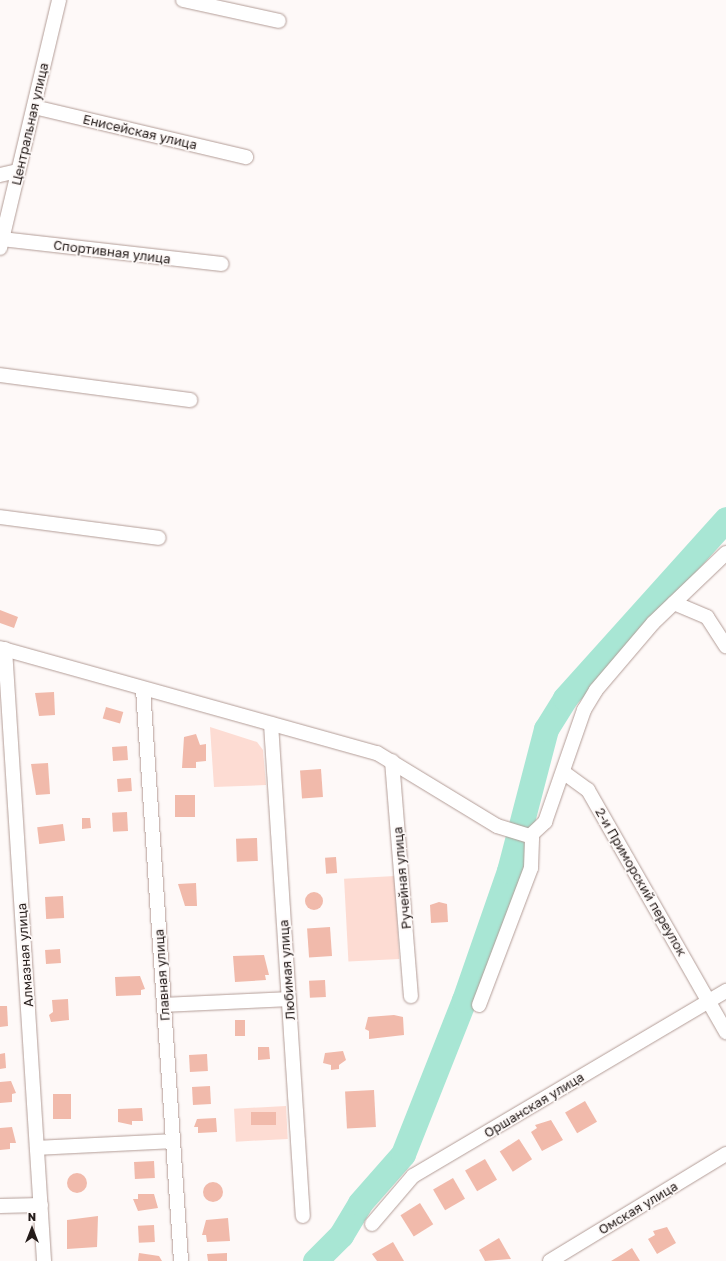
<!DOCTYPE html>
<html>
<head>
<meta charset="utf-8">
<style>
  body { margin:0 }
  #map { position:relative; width:726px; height:1261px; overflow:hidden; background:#fef9f8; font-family:"Golos Text",sans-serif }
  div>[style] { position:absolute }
  .green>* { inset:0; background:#fddcd3; transform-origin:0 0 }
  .river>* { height:25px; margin:-12.5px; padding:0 12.5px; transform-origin:12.5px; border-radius:12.5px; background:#a8e6d4 }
  .building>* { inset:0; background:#f1baab; transform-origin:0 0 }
  .round { border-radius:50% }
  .roads { filter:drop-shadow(0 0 1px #b39d97) drop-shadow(0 0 1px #b39d97) }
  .minor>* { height:14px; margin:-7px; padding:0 7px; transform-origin:7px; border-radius:7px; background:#fff }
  span { translate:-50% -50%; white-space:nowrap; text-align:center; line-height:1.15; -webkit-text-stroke:3.5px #fef9f8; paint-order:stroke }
  .street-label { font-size:13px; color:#241c1a }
  .north { position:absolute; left:12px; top:1209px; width:40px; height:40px; -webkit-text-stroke:3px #fef9f8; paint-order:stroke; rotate:0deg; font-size:11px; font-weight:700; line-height:16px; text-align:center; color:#241c1a }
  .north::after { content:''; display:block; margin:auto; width:14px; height:18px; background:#241c1a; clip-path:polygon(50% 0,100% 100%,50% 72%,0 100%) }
</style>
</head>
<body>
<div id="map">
  <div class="green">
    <i style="clip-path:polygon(210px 727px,257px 742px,263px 750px,266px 785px,214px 787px)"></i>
    <i style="left:395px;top:876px;width:83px;height:51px;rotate:87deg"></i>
    <i style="left:286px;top:1106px;width:33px;height:52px;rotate:87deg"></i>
  </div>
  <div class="river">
    <i style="left:315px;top:1261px;width:37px;rotate:-45deg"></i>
    <i style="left:341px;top:1235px;width:37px;rotate:-59deg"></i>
    <i style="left:360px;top:1203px;width:65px;rotate:-48.7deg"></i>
    <i style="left:403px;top:1154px;width:166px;rotate:-68.4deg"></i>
    <i style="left:464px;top:1000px;width:137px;rotate:-70.8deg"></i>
    <i style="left:509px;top:871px;width:147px;rotate:-75.4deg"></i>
    <i style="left:546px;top:729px;width:36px;rotate:-58deg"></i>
    <i style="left:565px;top:698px;width:241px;rotate:-48deg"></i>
  </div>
  <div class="building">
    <i style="clip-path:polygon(0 610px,18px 617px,14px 628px,0 623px)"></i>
    <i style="clip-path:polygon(54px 692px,55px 715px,39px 716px,35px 693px)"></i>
    <i style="left:106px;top:707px;width:18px;height:12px;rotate:16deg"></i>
    <i style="clip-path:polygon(196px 734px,200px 745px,206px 744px,206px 761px,196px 762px,196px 768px,182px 768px,184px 737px)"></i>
    <i style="left:127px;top:746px;width:14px;height:15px;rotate:86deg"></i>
    <i style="clip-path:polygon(48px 763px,50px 794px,36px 795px,31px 764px)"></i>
    <i style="left:321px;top:769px;width:28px;height:21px;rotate:86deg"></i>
    <i style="left:131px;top:778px;width:13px;height:14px;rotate:86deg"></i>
    <i style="left:195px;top:795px;width:22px;height:20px;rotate:90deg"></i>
    <i style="left:127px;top:812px;width:19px;height:15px;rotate:87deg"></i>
    <i style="clip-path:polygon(82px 818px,90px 818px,91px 828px,82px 829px)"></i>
    <i style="left:63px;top:824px;width:17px;height:26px;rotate:83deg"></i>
    <i style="left:257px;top:838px;width:23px;height:21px;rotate:88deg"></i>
    <i style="left:336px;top:857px;width:16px;height:11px;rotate:86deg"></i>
    <i style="clip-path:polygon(196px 883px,197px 906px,185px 906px,178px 884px)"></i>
    <i class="round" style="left:305px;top:892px;width:18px;height:18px"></i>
    <i style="left:63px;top:896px;width:22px;height:18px;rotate:87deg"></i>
    <i style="clip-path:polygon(439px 902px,447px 904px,448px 922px,431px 923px,430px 905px)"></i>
    <i style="left:330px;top:927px;width:29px;height:23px;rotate:86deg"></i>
    <i style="left:60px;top:949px;width:14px;height:15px;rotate:86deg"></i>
    <i style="clip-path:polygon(264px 955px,269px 975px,265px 975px,266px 980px,235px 982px,233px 956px)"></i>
    <i style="clip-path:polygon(140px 976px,145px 989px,141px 990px,141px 995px,116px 996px,115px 977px)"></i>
    <i style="left:325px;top:980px;width:17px;height:16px;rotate:87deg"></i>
    <i style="clip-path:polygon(68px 999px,69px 1020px,51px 1022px,49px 1015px,53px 1012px,52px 1000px)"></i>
    <i style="clip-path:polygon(0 1006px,7px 1006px,8px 1026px,0 1027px)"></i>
    <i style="clip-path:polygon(394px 1015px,403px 1017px,404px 1035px,369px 1039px,369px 1031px,365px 1029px,368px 1017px)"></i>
    <i style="left:235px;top:1020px;width:10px;height:16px"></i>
    <i style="clip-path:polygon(258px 1047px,269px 1047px,270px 1059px,258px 1060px)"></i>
    <i style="clip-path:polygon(343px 1051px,346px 1060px,339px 1065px,339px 1069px,331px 1070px,331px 1065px,323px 1063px,325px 1053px)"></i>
    <i style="clip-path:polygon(5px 1053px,6px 1068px,0 1069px,0 1054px)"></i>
    <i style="left:207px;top:1054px;width:17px;height:18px;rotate:87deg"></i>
    <i style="clip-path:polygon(11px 1081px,16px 1093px,12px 1094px,12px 1102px,0 1103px,0 1082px)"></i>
    <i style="left:210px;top:1086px;width:18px;height:18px;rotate:87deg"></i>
    <i style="left:374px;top:1090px;width:37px;height:29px;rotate:87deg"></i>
    <i style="left:53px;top:1094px;width:18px;height:25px"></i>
    <i style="left:585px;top:1101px;width:24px;height:23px;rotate:60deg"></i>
    <i style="clip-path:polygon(142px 1108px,143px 1121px,132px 1121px,132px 1125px,118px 1122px,118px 1109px)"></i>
    <i style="left:276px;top:1112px;width:13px;height:25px;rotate:90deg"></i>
    <i style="clip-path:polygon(216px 1118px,217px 1132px,198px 1133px,198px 1127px,194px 1127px,197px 1119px)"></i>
    <i style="clip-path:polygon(551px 1120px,563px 1140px,542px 1151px,531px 1132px,537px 1128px,535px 1125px)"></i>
    <i style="clip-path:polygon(12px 1127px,16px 1143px,10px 1143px,10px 1149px,0 1150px,0 1128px)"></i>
    <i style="left:519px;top:1139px;width:24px;height:23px;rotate:57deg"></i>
    <i style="left:485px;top:1159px;width:24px;height:23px;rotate:60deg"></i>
    <i style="left:154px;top:1161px;width:17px;height:20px;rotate:87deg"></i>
    <i class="round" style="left:67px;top:1173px;width:20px;height:20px"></i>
    <i style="left:453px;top:1178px;width:24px;height:23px;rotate:60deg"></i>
    <i class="round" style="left:203px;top:1182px;width:20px;height:20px"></i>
    <i style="clip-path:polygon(138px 1194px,154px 1194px,158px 1208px,138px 1211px,133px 1199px,138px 1199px)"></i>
    <i style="left:420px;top:1203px;width:25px;height:23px;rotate:58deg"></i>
    <i style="clip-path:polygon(98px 1216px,97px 1247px,67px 1249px,67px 1220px)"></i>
    <i style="clip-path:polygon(228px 1218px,230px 1241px,207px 1242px,206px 1235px,202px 1235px,206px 1220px)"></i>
    <i style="left:154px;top:1225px;width:17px;height:16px;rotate:87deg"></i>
    <i style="clip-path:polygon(667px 1227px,676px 1243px,657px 1254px,648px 1239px,655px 1235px,653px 1231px)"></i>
    <i style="clip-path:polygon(499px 1238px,511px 1259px,485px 1261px,479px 1250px)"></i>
    <i style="clip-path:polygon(393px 1242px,404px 1261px,377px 1261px,372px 1254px)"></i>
    <i style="clip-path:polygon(632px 1248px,640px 1261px,611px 1261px,621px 1255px)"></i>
    <i style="clip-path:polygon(139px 1253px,159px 1256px,162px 1261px,138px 1261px)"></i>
    <i style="clip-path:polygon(227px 1253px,227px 1261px,208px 1261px,207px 1254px)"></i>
  </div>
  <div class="roads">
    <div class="minor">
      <i style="left:183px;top:0;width:98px;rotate:12.3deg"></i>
      <i style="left:34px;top:107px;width:218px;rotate:13.3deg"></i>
      <i style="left:0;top:175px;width:18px;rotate:-13deg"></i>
      <i style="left:2px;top:239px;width:221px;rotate:6.5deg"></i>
      <i style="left:0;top:248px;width:255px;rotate:-76.6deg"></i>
      <i style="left:0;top:375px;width:192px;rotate:7.5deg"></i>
      <i style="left:0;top:517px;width:160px;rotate:7.5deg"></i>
      <i style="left:674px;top:603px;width:36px;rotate:23deg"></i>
      <i style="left:707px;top:617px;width:35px;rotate:57deg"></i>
      <i style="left:0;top:648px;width:391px;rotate:15.6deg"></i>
      <i style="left:377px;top:753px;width:140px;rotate:31.3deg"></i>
      <i style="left:497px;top:826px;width:34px;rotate:17deg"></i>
      <i style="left:530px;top:836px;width:21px;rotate:-43deg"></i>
      <i style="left:545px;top:822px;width:119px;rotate:-70.8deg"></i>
      <i style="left:584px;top:710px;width:23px;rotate:-59deg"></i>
      <i style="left:596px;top:690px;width:88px;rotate:-49.6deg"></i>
      <i style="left:653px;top:623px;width:101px;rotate:-43.8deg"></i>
      <i style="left:5px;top:649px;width:613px;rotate:86.35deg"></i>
      <i style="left:143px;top:689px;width:573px;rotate:86.2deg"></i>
      <i style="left:271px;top:724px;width:493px;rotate:86.3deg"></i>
      <i style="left:392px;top:761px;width:236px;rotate:85.4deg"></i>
      <i style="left:563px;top:772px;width:31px;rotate:36deg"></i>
      <i style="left:588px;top:790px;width:279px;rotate:60.3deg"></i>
      <i style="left:164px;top:1005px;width:125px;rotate:-2.7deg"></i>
      <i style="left:479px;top:1005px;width:147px;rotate:-69.2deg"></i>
      <i style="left:531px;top:868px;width:33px;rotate:-88deg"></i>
      <i style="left:37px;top:1148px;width:136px;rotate:-2.9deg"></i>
      <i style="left:0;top:1206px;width:41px;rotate:-1.4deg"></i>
      <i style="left:372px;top:1224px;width:63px;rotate:-49.5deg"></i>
      <i style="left:413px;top:1176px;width:364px;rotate:-30.6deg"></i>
      <i style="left:550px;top:1261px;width:206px;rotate:-31.3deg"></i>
    </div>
  </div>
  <div class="street-label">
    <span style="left:30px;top:124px;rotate:-77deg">Центральная улица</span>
    <span style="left:140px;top:132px;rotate:13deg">Енисейская улица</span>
    <span style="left:112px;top:252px;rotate:7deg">Спортивная улица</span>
    <span style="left:402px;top:878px;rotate:-95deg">Ручейная улица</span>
    <span style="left:641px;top:882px;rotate:60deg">2-и Приморский переулок</span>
    <span style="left:25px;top:955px;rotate:-94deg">Алмазная улица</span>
    <span style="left:287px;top:970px;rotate:-94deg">Любимая улица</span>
    <span style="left:162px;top:975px;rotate:-94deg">Главная улица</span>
    <span style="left:534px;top:1105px;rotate:-31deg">Оршанская улица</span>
    <span style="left:638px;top:1208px;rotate:-31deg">Омская улица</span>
  </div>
  <div class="north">N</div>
</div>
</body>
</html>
